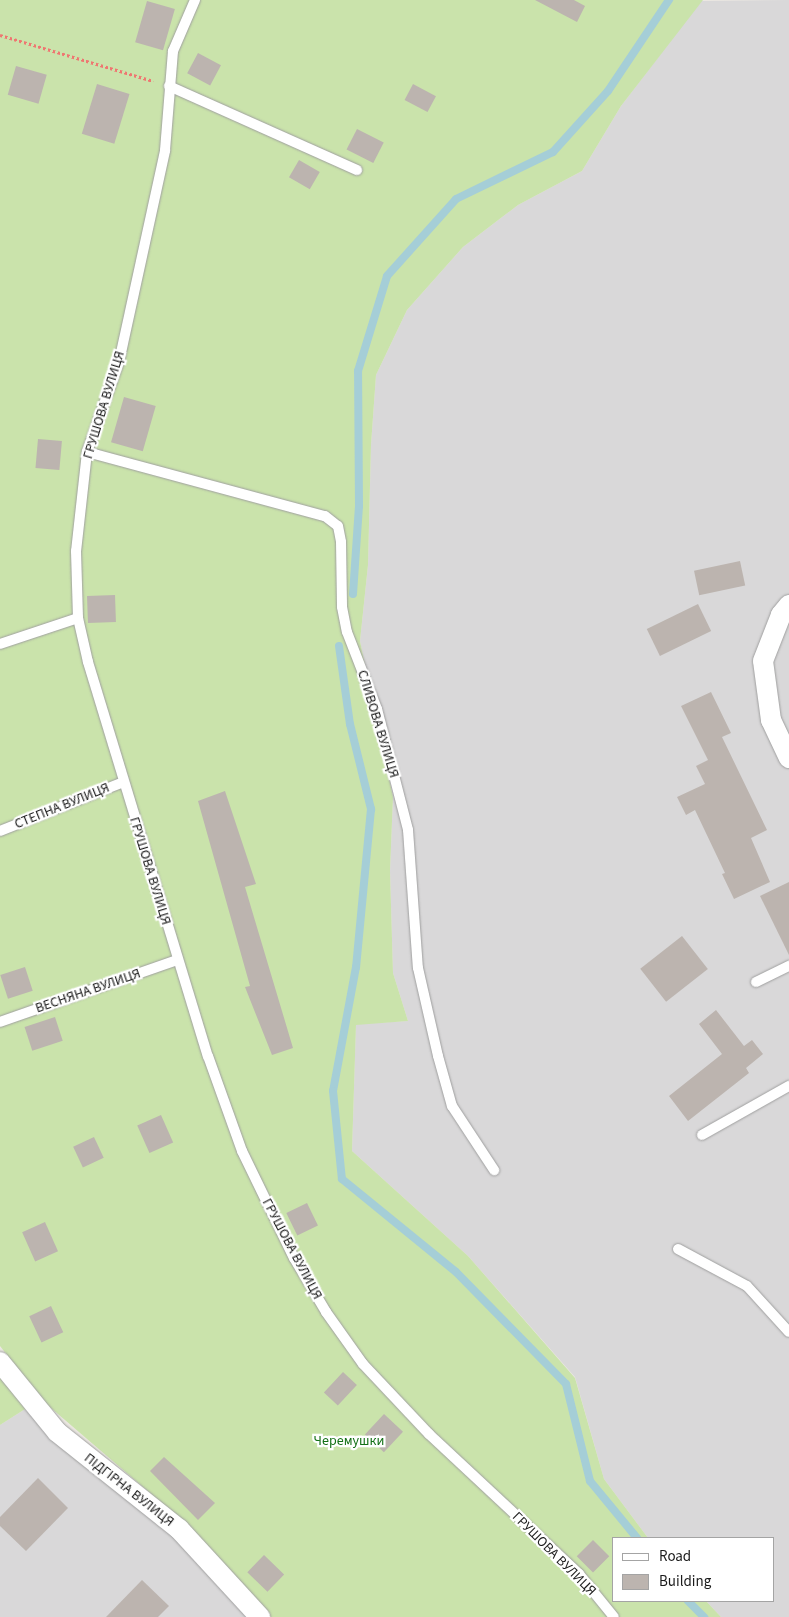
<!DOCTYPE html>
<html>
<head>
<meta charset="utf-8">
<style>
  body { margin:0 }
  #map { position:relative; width:789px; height:1617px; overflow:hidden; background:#ece8e2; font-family:"Source Sans 3",sans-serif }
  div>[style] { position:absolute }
  .residential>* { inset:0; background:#d9d8d9 }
  .grass>* { inset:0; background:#cae3ab }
  .stream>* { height:8px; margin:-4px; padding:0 4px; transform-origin:4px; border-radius:4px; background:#a5ced7 }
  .building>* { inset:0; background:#bcb4af; transform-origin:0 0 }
  .path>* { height:3px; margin-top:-1.5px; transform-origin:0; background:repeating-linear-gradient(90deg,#ee7771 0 2.5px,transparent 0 5px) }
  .roads { filter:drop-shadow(0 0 1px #9f9f9f) drop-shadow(0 0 1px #9f9f9f) }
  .lane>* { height:10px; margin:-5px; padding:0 5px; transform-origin:5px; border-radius:5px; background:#fff }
  .street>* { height:20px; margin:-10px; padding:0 10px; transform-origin:10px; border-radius:10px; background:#fff }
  span { translate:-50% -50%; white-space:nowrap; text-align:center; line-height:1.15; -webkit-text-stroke:4.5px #fff; paint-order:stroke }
  .street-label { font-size:14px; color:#1b1b1b }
  .park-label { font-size:14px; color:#137016 }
  .legend { position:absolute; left:612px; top:1537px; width:162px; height:65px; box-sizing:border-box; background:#fff; border:1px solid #a4a4a4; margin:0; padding:6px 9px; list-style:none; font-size:15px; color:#1b1b1b }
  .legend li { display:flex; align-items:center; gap:10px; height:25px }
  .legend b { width:25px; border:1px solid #a4a4a4 }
</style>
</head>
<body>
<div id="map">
  <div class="residential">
    <i style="clip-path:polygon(789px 0,789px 1617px,721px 1617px,706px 1601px,773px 1601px,773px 1538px,648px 1538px,604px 1479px,575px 1377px,468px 1256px,352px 1151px,356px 1024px,408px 1021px,393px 973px,390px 871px,393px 797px,360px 641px,368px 565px,371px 445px,376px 375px,407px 310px,463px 247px,518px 205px,582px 171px,621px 106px,701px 1px)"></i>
    <i style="clip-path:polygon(33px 1404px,260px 1617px,0 1617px,0 1425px)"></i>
  </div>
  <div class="grass">
    <i style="clip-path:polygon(0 0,703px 0,621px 106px,582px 171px,518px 205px,463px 247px,407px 310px,376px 375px,371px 445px,368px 565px,360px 641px,393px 797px,390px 871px,393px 973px,408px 1021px,356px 1025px,352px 1151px,468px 1256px,575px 1378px,604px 1479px,648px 1538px,613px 1538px,613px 1601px,706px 1601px,721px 1617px,271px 1617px,185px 1523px,44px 1402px,0 1346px)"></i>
    <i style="clip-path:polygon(0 1362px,33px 1404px,0 1425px)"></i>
  </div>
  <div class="stream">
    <i style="left:353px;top:594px;width:88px;rotate:-86.1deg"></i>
    <i style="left:359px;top:506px;width:135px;rotate:-90.4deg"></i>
    <i style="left:358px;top:371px;width:99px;rotate:-73deg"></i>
    <i style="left:387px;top:276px;width:103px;rotate:-48.1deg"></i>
    <i style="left:456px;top:199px;width:108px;rotate:-25.9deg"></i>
    <i style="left:553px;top:152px;width:82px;rotate:-48deg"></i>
    <i style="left:608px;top:91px;width:110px;rotate:-56.2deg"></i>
    <i style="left:339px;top:646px;width:79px;rotate:82deg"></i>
    <i style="left:350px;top:724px;width:88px;rotate:76.1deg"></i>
    <i style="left:371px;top:809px;width:159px;rotate:95.4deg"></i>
    <i style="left:356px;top:967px;width:126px;rotate:100.5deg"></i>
    <i style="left:333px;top:1091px;width:88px;rotate:84.2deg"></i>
    <i style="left:342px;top:1179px;width:147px;rotate:39.2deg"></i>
    <i style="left:456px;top:1272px;width:157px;rotate:45.5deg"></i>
    <i style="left:566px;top:1384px;width:100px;rotate:76.1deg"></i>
    <i style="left:590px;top:1481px;width:74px;rotate:50.5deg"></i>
    <i style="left:688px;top:1601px;width:23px;rotate:45deg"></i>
  </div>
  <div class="building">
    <i style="clip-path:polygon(535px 0,574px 0,585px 6px,577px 22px)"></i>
    <i style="left:147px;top:1px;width:29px;height:43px;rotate:16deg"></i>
    <i style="left:198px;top:53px;width:26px;height:23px;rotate:28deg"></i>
    <i style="left:16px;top:66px;width:32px;height:30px;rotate:16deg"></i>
    <i style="left:97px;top:84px;width:34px;height:52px;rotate:17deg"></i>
    <i style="left:413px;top:84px;width:26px;height:18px;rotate:28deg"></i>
    <i style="left:357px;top:129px;width:30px;height:23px;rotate:27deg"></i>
    <i style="left:299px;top:160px;width:24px;height:20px;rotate:30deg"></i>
    <i style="left:124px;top:397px;width:33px;height:47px;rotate:16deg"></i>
    <i style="left:38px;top:439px;width:24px;height:29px;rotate:5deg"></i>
    <i style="left:740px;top:561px;width:25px;height:47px;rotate:78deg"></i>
    <i style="left:115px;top:595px;width:27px;height:28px;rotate:88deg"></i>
    <i style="left:698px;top:604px;width:30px;height:57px;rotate:64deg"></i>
    <i style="clip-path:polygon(711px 692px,731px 733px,722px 737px,767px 830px,751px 838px,770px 882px,734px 899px,722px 874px,725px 873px,695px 810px,686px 815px,677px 797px,705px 784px,696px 766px,708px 760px,681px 706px)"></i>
    <i style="clip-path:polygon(225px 791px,256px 884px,245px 887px,293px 1048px,272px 1055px,245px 987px,250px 986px,198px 801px)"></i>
    <i style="clip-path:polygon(789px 882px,789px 955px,760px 896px)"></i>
    <i style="left:682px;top:936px;width:42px;height:53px;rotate:52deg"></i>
    <i style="left:25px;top:967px;width:25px;height:26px;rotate:72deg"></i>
    <i style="clip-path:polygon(716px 1010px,744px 1046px,752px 1040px,763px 1054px,746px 1068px,749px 1073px,688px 1121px,669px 1096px,722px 1054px,699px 1024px)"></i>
    <i style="left:55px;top:1017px;width:25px;height:32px;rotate:72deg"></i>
    <i style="left:161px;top:1115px;width:30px;height:26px;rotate:66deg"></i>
    <i style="left:94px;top:1137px;width:23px;height:23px;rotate:65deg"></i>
    <i style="left:307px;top:1203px;width:25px;height:23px;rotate:64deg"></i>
    <i style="left:45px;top:1222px;width:32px;height:25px;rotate:66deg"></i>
    <i style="left:51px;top:1306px;width:29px;height:24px;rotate:65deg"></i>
    <i style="left:343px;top:1372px;width:19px;height:28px;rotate:43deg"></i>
    <i style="left:384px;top:1414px;width:26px;height:28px;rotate:43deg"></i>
    <i style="clip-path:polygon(164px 1457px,215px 1503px,198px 1520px,150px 1471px)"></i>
    <i style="clip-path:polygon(38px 1478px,68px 1508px,26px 1551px,0 1526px,0 1517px)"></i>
    <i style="left:593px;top:1540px;width:23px;height:23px;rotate:45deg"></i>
    <i style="left:264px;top:1555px;width:28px;height:24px;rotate:44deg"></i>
    <i style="clip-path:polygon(142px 1580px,169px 1606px,158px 1617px,106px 1617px)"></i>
  </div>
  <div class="path">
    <i style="left:0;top:35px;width:160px;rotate:16.7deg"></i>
  </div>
  <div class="roads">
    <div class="lane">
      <i style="left:195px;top:0;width:56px;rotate:113.3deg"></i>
      <i style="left:173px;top:51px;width:100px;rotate:94.6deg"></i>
      <i style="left:165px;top:151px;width:216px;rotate:102.3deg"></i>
      <i style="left:119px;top:362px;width:96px;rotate:109.6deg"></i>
      <i style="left:87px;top:452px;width:100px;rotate:96.3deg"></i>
      <i style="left:76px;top:551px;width:67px;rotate:88.3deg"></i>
      <i style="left:78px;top:618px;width:45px;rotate:77.2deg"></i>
      <i style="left:88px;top:662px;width:412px;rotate:73.1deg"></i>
      <i style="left:208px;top:1056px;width:101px;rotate:70.3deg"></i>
      <i style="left:242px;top:1151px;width:119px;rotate:64.1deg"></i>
      <i style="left:294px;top:1258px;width:63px;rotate:59.3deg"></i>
      <i style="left:326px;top:1312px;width:64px;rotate:54.6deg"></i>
      <i style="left:363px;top:1364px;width:96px;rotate:46.7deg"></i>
      <i style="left:429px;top:1434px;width:205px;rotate:43deg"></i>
      <i style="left:579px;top:1574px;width:55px;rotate:50.9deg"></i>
      <i style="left:169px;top:86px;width:206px;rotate:24.1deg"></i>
      <i style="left:87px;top:452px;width:246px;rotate:15.1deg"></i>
      <i style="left:325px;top:516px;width:16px;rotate:38deg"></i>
      <i style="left:338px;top:526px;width:16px;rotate:79deg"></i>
      <i style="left:341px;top:542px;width:65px;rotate:89.1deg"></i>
      <i style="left:342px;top:607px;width:25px;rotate:79deg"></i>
      <i style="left:347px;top:632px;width:83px;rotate:68.7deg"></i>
      <i style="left:377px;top:709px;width:125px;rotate:75.6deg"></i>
      <i style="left:408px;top:830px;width:138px;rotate:85.9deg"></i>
      <i style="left:418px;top:968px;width:90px;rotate:77.2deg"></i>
      <i style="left:438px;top:1056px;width:52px;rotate:74.4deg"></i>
      <i style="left:452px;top:1106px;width:77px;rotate:56.7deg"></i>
      <i style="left:0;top:644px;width:82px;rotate:-18.4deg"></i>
      <i style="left:0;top:831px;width:133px;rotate:-21.6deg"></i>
      <i style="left:756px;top:982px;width:37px;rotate:-26deg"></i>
      <i style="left:0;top:1022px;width:188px;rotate:-19.3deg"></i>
      <i style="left:702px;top:1135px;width:100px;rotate:-29.4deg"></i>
      <i style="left:678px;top:1249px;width:78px;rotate:28.2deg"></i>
      <i style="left:747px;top:1286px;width:62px;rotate:47.6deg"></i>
    </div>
    <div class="street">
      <i style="left:789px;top:605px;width:13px;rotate:129deg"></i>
      <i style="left:781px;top:615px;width:49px;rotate:111.4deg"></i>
      <i style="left:763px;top:661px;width:60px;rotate:82.3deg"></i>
      <i style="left:771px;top:720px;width:42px;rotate:64.7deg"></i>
      <i style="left:0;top:1362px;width:90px;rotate:50.8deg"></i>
      <i style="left:57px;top:1432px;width:156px;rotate:38.5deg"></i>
      <i style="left:179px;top:1529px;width:120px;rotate:47.4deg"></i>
    </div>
  </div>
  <div class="street-label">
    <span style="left:104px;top:405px;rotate:-73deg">ГРУШОВА ВУЛИЦЯ</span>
    <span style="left:378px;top:724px;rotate:73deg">СЛИВОВА ВУЛИЦЯ</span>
    <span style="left:62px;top:806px;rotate:-22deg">СТЕПНА ВУЛИЦЯ</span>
    <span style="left:150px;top:871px;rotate:73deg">ГРУШОВА ВУЛИЦЯ</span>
    <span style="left:88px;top:991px;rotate:-19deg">ВЕСНЯНА ВУЛИЦЯ</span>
    <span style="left:292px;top:1249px;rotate:62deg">ГРУШОВА ВУЛИЦЯ</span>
    <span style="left:129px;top:1490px;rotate:38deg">ПІДГІРНА ВУЛИЦЯ</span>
    <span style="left:554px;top:1554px;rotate:45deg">ГРУШОВА ВУЛИЦЯ</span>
  </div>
  <div class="park-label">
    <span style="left:349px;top:1441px">Черемушки</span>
  </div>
  <ul class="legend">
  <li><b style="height:6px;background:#fff"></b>Road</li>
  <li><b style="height:14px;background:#bcb4af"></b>Building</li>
  </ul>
</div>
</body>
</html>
